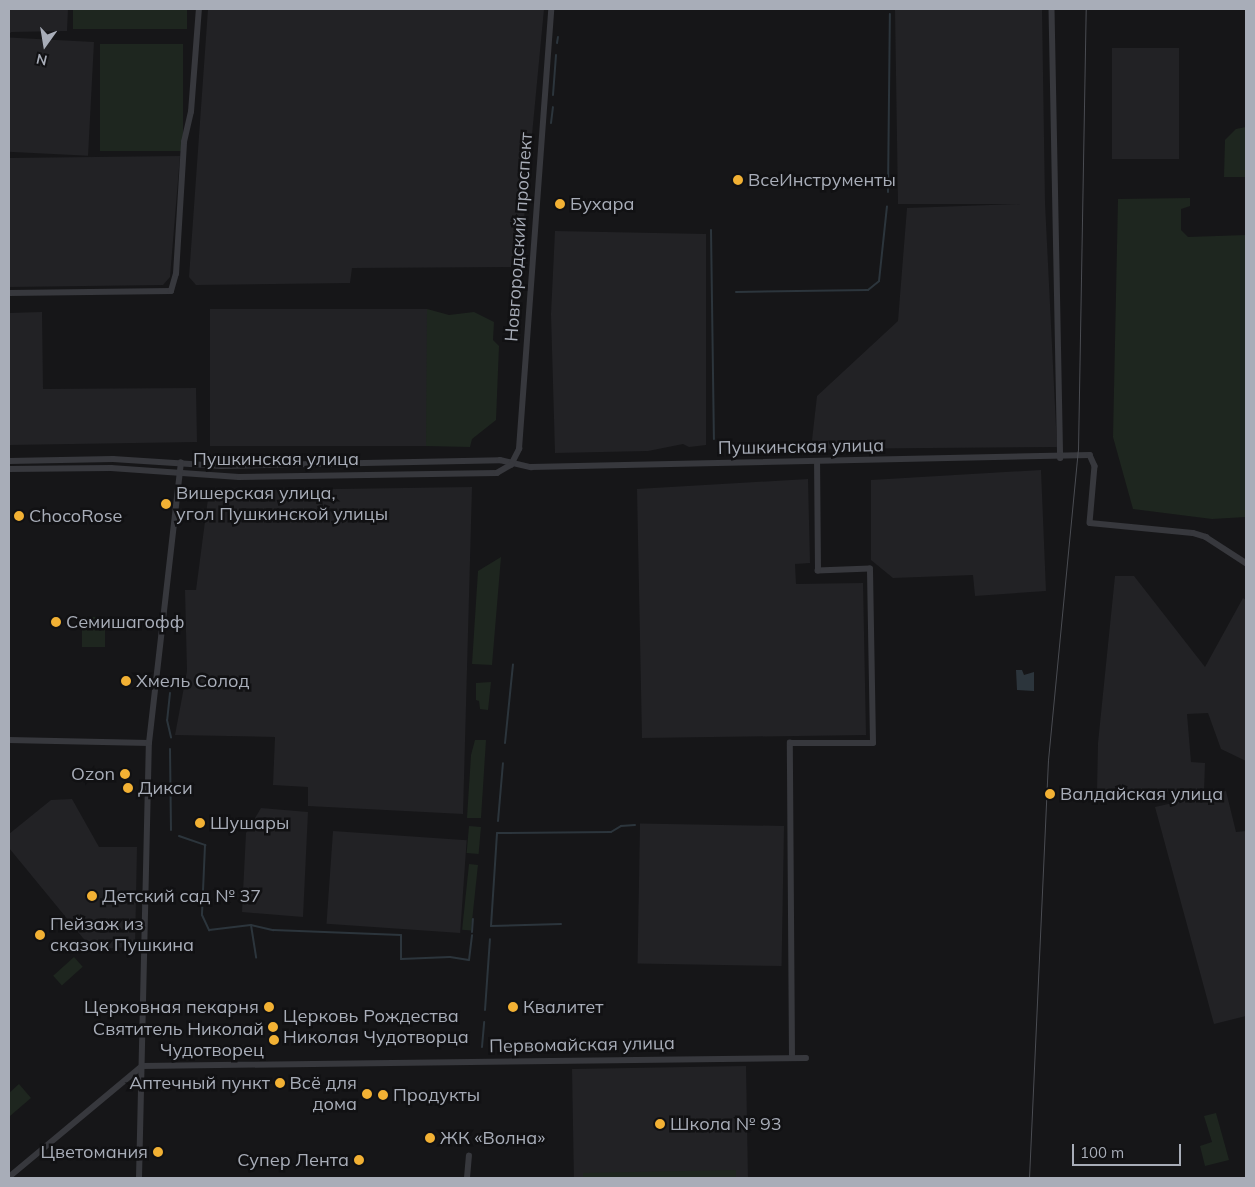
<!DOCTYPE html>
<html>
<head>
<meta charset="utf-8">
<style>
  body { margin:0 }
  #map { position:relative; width:1255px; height:1187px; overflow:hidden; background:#161618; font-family:Mulish,sans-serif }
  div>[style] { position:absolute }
  .built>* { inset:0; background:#222225; transform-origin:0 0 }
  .green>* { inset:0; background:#1e261f; transform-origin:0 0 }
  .water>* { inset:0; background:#2c353c }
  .stream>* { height:2px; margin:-1px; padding:0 1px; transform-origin:1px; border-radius:1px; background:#2c353c }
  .minor>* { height:5.5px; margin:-2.75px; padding:0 2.75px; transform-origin:2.75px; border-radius:2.75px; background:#37383d }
  .tram>* { height:1px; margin:-0.5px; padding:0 0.5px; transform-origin:0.5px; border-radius:0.5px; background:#4a4c52 }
  .dots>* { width:14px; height:14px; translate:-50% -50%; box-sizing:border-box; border:2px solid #111113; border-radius:50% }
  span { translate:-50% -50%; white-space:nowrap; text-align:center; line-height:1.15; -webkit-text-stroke:5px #111113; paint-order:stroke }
  .poi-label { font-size:18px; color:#a8adb8 }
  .left { translate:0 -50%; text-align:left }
  .right { translate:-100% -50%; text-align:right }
  .street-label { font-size:18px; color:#a8adb8 }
  .frame { position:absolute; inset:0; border:10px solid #a8adb8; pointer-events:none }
  .north { position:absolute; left:20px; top:20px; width:50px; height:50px; -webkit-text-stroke:4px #111113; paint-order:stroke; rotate:193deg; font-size:14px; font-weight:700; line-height:20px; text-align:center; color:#a8adb8 }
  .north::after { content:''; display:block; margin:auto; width:18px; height:22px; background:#a8adb8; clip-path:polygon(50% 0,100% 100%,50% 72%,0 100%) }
  .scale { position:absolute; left:1072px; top:1144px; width:109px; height:22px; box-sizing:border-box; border:2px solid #a8adb8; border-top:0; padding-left:6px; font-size:15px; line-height:18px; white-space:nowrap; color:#a8adb8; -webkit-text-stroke:4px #111113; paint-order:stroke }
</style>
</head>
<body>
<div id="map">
  <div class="built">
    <i style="clip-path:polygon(9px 9px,68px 9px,67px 31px,11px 32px,9px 35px)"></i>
    <i style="clip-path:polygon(208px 9px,544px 9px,521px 250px,523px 267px,352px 268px,350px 283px,196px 285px,189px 277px)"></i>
    <i style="clip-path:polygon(895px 9px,1042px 9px,1045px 203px,1057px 447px,811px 449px,817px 396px,898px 321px,907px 208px,1021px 204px,898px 204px)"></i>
    <i style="left:94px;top:42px;width:114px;height:85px;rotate:93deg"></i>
    <i style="left:1112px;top:48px;width:67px;height:111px"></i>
    <i style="clip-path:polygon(180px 156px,170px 277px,163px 285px,9px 287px,9px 158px)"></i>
    <i style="clip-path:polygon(555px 231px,706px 234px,706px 445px,689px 447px,683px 444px,648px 451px,555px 453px,551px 314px)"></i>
    <i style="left:427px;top:309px;width:137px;height:217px;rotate:90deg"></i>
    <i style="clip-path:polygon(42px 312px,43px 389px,196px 388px,197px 442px,9px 445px,9px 313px)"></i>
    <i style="clip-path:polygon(1041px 470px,1046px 591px,975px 596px,973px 575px,893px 578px,871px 560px,871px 480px)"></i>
    <i style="clip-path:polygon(808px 479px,810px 563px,795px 564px,796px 584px,863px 583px,866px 735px,642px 738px,637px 489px)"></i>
    <i style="clip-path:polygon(472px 487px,463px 814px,308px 806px,308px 787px,273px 785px,275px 737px,175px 735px,187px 671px,185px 590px,196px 590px,209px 491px)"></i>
    <i style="clip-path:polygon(1115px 576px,1134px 576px,1205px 667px,1243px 598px,1246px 600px,1246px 761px,1221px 749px,1208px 713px,1187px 714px,1191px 762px,1205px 763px,1204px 792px,1097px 791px,1098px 743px)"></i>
    <i style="clip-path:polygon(1226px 791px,1236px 832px,1246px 831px,1246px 1016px,1214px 1024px,1155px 807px)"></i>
    <i style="clip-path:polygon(72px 799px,99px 847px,137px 847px,135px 947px,92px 949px,9px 848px,9px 834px,51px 800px)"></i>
    <i style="clip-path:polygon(261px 808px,308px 812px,303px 917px,242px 912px,246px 833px)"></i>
    <i style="left:784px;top:826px;width:140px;height:144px;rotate:91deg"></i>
    <i style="left:333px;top:831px;width:134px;height:93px;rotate:4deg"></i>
    <i style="left:746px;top:1066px;width:112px;height:174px;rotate:89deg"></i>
  </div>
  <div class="green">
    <i style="left:73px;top:9px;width:114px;height:20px"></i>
    <i style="left:100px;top:44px;width:83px;height:107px"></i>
    <i style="clip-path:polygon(1246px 127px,1246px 177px,1224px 177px,1225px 140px,1236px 129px)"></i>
    <i style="clip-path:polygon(1190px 198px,1190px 206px,1181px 209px,1181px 230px,1188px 237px,1246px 235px,1246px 517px,1212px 519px,1133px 509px,1113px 437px,1118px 199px)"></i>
    <i style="clip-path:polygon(427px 309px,449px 315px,474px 312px,494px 322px,493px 340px,499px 346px,496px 420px,472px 439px,470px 447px,426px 446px)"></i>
    <i style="clip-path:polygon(501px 557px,492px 665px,472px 664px,478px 571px)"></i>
    <i style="left:82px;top:617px;width:23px;height:30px"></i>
    <i style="clip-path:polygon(491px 682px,488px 710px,480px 709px,479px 701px,476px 700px,476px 683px)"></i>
    <i style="clip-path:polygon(475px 740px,486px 740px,481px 818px,467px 818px,471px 755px)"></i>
    <i style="left:469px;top:826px;width:12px;height:27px;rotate:5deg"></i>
    <i style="left:469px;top:864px;width:9px;height:66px;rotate:6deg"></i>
    <i style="left:74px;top:957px;width:13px;height:28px;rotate:48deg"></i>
    <i style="clip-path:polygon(19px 1084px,31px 1098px,10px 1116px,9px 1093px)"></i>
    <i style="clip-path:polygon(1216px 1113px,1229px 1160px,1205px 1166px,1200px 1146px,1212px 1142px,1204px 1116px)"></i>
    <i style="clip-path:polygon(736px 1170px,736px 1178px,583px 1178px,583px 1173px)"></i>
  </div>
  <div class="water">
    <i style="clip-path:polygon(1016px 670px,1022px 670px,1024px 675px,1034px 672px,1034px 691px,1017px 690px)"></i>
  </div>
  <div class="stream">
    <i style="left:557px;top:43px;width:6px;rotate:-81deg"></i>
    <i style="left:553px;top:95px;width:40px;rotate:-85.7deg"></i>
    <i style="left:551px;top:123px;width:16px;rotate:-83deg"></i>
    <i style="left:888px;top:192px;width:178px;rotate:-89.4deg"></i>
    <i style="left:711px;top:230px;width:209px;rotate:89.2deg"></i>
    <i style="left:736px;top:292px;width:132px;rotate:-0.9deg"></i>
    <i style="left:868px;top:290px;width:14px;rotate:-39deg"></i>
    <i style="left:879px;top:281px;width:75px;rotate:-83.9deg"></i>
    <i style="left:170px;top:693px;width:27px;rotate:96deg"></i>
    <i style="left:167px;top:720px;width:18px;rotate:77deg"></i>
    <i style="left:505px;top:743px;width:79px;rotate:-84.2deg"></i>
    <i style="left:170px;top:749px;width:81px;rotate:89.3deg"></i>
    <i style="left:498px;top:821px;width:58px;rotate:-85.1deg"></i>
    <i style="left:179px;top:836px;width:28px;rotate:19deg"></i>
    <i style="left:205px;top:845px;width:70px;rotate:92.5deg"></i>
    <i style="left:202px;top:915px;width:17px;rotate:65deg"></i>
    <i style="left:209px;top:930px;width:42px;rotate:-6.8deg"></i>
    <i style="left:251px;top:925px;width:23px;rotate:13deg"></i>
    <i style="left:273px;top:930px;width:128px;rotate:2.2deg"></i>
    <i style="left:401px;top:935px;width:24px;rotate:90deg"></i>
    <i style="left:401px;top:959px;width:49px;rotate:-2.3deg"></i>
    <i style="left:450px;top:957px;width:19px;rotate:9deg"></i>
    <i style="left:469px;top:960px;width:25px;rotate:-83deg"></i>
    <i style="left:561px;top:924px;width:70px;rotate:178.4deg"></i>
    <i style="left:491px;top:926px;width:93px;rotate:-86.3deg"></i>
    <i style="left:497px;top:833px;width:114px;rotate:-0.5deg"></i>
    <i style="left:611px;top:832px;width:12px;rotate:-31deg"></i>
    <i style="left:621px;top:826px;width:14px;rotate:-4deg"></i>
    <i style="left:251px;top:925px;width:33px;rotate:81deg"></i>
    <i style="left:472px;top:932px;width:13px;rotate:-86deg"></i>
    <i style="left:485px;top:1010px;width:71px;rotate:-86deg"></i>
    <i style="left:482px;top:1047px;width:25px;rotate:-85deg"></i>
  </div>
  <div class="minor">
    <i style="left:1052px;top:9px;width:449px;rotate:88.9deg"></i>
    <i style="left:9px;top:293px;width:162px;rotate:-0.7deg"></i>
    <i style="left:171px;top:291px;width:18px;rotate:-74deg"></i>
    <i style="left:176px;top:274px;width:132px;rotate:-86.5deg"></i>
    <i style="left:184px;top:142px;width:31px;rotate:-77deg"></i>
    <i style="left:191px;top:112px;width:103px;rotate:-85.6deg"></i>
    <i style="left:9px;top:461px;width:104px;rotate:-1.1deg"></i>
    <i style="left:113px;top:459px;width:108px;rotate:3.7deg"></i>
    <i style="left:221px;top:466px;width:279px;rotate:-1.2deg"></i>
    <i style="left:500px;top:460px;width:32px;rotate:13deg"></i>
    <i style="left:531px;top:467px;width:559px;rotate:-1.23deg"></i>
    <i style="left:1090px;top:455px;width:12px;rotate:66deg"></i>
    <i style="left:1095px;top:466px;width:57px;rotate:95deg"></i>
    <i style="left:1090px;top:523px;width:103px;rotate:5.5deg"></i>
    <i style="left:1193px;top:533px;width:14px;rotate:17deg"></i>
    <i style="left:1206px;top:537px;width:48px;rotate:33deg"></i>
    <i style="left:511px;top:465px;width:18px;rotate:-63deg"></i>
    <i style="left:519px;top:449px;width:441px;rotate:-85.8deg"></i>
    <i style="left:9px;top:469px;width:102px;rotate:-0.6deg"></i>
    <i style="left:111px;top:468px;width:128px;rotate:4deg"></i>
    <i style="left:239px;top:477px;width:258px;rotate:-0.9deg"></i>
    <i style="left:497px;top:473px;width:16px;rotate:-30deg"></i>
    <i style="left:9px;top:740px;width:140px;rotate:1.2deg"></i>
    <i style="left:792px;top:1058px;width:315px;rotate:-90.4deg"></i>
    <i style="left:790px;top:743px;width:83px"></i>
    <i style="left:873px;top:743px;width:174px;rotate:-91deg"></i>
    <i style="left:870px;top:569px;width:52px;rotate:177.8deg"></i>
    <i style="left:818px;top:571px;width:109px;rotate:-90.5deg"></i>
    <i style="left:9px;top:1177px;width:173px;rotate:-39.8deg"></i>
    <i style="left:142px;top:1066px;width:664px;rotate:-0.69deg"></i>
    <i style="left:139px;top:1178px;width:435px;rotate:-88.7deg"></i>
    <i style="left:149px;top:743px;width:282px;rotate:-83.5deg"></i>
    <i style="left:467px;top:1178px;width:22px;rotate:-85deg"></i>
  </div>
  <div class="tram">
    <i style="left:1029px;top:1178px;width:418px;rotate:-87.4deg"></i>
    <i style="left:1048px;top:760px;width:311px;rotate:-84.5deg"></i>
    <i style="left:1078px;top:450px;width:441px;rotate:-89deg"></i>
  </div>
  <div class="dots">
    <i style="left:738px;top:180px;background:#f2b134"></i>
    <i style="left:560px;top:204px;background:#f2b134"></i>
    <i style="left:166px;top:504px;background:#f2b134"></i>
    <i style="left:19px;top:516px;background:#f2b134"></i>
    <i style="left:56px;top:622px;background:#f2b134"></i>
    <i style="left:126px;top:681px;background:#f2b134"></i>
    <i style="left:125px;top:774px;background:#f2b134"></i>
    <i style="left:128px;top:788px;background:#f2b134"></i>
    <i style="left:1050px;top:794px;background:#f2b134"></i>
    <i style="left:200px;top:823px;background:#f2b134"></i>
    <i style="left:92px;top:896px;background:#f2b134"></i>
    <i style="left:40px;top:935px;background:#f2b134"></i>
    <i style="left:269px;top:1007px;background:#f2b134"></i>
    <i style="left:513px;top:1007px;background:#f2b134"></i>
    <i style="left:273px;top:1027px;background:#f2b134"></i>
    <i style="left:274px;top:1040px;background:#f2b134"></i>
    <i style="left:280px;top:1083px;background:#f2b134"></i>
    <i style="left:367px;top:1094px;background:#f2b134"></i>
    <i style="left:383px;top:1095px;background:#f2b134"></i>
    <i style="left:660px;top:1124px;background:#f2b134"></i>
    <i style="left:430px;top:1138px;background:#f2b134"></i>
    <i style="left:158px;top:1152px;background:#f2b134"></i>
    <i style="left:359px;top:1160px;background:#f2b134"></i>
  </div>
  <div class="poi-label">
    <span class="left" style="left:748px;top:180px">ВсеИнструменты</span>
    <span class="left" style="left:570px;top:204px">Бухара</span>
    <span class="left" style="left:176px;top:504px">Вишерская улица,<br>угол Пушкинской улицы</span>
    <span class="left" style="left:29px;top:516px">ChocoRose</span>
    <span class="left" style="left:66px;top:622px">Семишагофф</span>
    <span class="left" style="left:136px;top:681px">Хмель Солод</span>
    <span class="right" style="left:115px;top:774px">Ozon</span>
    <span class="left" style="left:138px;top:788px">Дикси</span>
    <span class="left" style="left:1060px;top:794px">Валдайская улица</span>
    <span class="left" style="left:210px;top:823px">Шушары</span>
    <span class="left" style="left:102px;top:896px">Детский сад № 37</span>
    <span class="left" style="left:50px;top:935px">Пейзаж из<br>сказок Пушкина</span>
    <span class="right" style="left:259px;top:1007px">Церковная пекарня</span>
    <span class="left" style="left:523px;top:1007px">Квалитет</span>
    <span class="left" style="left:283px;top:1027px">Церковь Рождества<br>Николая Чудотворца</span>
    <span class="right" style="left:264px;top:1040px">Святитель Николай<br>Чудотворец</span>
    <span class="right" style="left:270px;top:1083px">Аптечный пункт</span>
    <span class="right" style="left:357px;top:1094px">Всё для<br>дома</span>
    <span class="left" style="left:393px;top:1095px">Продукты</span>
    <span class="left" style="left:670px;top:1124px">Школа № 93</span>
    <span class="left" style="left:440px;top:1138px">ЖК «Волна»</span>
    <span class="right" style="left:148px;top:1152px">Цветомания</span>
    <span class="right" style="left:349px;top:1160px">Супер Лента</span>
  </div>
  <div class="street-label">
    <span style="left:519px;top:237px;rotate:-86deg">Новгородский проспект</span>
    <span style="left:801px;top:447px;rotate:-1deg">Пушкинская улица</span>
    <span style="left:276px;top:459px">Пушкинская улица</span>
    <span style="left:582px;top:1045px;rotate:-1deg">Первомайская улица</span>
  </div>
  <div class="frame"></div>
  <div class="north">N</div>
  <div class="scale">100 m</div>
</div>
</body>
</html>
